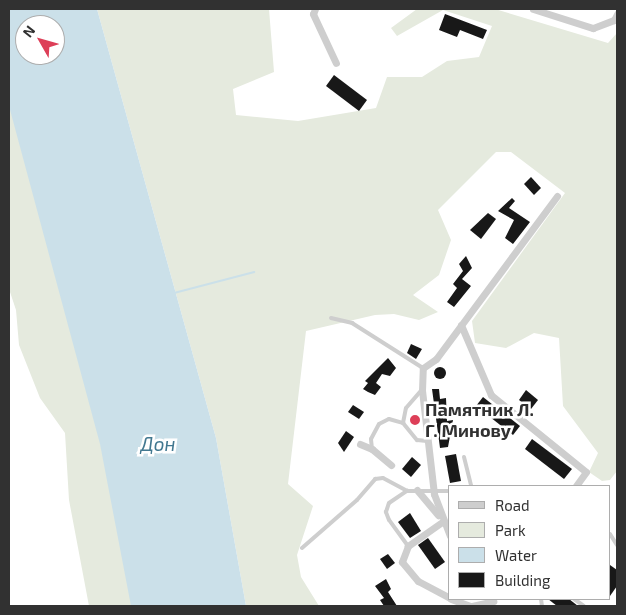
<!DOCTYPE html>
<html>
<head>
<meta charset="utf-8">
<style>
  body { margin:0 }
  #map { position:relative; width:626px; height:615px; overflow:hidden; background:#fff; font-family:"Exo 2",sans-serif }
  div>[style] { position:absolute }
  .green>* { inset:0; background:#e5eade }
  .water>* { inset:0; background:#cbe0e9 }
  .stream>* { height:2px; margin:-1px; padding:0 1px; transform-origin:1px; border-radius:1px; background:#cbe0e9 }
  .building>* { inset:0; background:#181818 }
  .round { border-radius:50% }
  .lane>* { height:4px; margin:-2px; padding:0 2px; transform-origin:2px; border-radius:2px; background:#cecece }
  .street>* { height:7px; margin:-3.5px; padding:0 3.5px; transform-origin:3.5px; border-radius:3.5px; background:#cecece }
  .dots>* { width:14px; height:14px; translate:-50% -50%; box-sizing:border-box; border:2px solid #fff; border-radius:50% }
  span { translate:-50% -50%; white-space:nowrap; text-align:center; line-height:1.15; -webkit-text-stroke:5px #fff; paint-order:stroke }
  .poi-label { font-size:18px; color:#313131; font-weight:700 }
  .left { translate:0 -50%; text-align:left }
  .water-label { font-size:19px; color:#427890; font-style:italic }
  .frame { position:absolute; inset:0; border:10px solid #313131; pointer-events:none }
  .legend { position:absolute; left:448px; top:485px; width:162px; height:115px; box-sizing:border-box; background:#fff; border:1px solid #adadad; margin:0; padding:6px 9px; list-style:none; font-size:15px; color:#313131 }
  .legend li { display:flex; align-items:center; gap:10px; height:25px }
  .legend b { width:25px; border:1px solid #adadad }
  .north { position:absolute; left:15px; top:15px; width:50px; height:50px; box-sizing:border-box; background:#fff; border:1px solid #adadad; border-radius:50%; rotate:308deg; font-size:14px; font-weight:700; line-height:20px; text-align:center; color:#313131 }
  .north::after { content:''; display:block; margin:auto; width:18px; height:22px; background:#dd3f58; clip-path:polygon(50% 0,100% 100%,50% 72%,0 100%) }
</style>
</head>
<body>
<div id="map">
  <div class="green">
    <div style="clip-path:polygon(97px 9px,269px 9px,274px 72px,233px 89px,236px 115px,298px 121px,376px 108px,387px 77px,422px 77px,447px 61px,479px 57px,492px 26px,443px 10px,397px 36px,391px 28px,417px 9px,495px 9px,608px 43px,617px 33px,617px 471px,610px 480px,602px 481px,589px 472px,598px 453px,563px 406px,559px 338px,534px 333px,506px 348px,475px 343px,472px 321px,565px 193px,511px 152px,496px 152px,438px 210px,451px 240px,439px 275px,413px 295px,438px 312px,419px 320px,394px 314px,375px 315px,306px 331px,288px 484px,313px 506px,297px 555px,301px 577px,319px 606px,246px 606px,216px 438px)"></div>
    <div style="clip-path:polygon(9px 98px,92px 403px,135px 606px,89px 606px,69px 500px,65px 433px,40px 398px,19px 345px,16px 310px,9px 289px)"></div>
  </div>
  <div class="water">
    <div style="clip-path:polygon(evenodd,9px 9px,97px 9px,216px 438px,246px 606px,131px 606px,100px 444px,9px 106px,9px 9px,25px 25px,55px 25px,55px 55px,25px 55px,25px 25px)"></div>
  </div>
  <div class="stream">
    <div style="left:174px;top:293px;width:83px;rotate:-14.7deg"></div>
  </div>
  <div class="building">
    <div style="clip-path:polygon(445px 14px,487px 30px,483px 39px,460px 30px,457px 37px,439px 30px)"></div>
    <div style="clip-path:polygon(334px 75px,367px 100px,359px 111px,326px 86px)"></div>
    <div style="clip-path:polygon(531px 177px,541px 188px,534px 195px,524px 184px)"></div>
    <div style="clip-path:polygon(512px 198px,515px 201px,509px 208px,530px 222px,513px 244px,505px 238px,514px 220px,498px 211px)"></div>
    <div style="clip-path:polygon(488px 213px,496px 219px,481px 239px,470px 230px)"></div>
    <div style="clip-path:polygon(466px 256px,472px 268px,462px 279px,471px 286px,454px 307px,447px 302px,457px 288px,453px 284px,463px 271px,459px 264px)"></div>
    <div style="clip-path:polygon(411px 344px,422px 349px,416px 359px,407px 353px)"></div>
    <div style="clip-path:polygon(388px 358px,396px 368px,390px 376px,382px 374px,376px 383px,381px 387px,375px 395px,368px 392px,363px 389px,368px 383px,365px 381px)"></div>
    <div class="round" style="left:434px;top:367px;width:12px;height:12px"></div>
    <div style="clip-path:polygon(432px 389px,439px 389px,440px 399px,446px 398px,447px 421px,453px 420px,448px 447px,440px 448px)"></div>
    <div style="clip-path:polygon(526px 390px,538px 400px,531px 409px,519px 400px)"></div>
    <div style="clip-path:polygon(483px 397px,520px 426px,513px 435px,476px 406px)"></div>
    <div style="clip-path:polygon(353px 405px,364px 412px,359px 419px,348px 412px)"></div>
    <div style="clip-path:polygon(346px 431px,354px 437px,344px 452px,338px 443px)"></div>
    <div style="clip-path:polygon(532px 439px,572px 469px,564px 479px,525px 449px)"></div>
    <div style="clip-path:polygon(456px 454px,461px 481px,450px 483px,445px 456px)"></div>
    <div style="clip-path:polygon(412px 457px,421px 465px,411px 477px,402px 469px)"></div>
    <div style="clip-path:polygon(410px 513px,421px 531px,410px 538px,398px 522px)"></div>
    <div style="clip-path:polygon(428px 538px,445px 562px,435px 569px,418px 545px)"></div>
    <div style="clip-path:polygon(388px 554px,395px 563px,387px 569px,380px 559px)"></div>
    <div style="clip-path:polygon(610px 565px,617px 570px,617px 586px,610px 596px)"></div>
    <div style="clip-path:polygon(386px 579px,391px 589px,388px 592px,397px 606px,384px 606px,380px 600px,384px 598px,375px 586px)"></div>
    <div style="clip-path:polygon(548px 599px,569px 599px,578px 606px,557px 606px)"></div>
  </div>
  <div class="lane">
    <div style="left:331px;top:318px;width:22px;rotate:13deg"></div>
    <div style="left:352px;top:323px;width:84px;rotate:32.4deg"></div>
    <div style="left:403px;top:423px;width:22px;rotate:51deg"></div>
    <div style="left:417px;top:440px;width:10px;rotate:6deg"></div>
    <div style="left:372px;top:449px;width:10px;rotate:-96deg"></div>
    <div style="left:371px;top:439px;width:17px;rotate:-62deg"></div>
    <div style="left:379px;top:424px;width:11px;rotate:-27deg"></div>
    <div style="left:389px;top:419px;width:15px;rotate:16deg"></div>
    <div style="left:403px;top:423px;width:15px;rotate:-79deg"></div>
    <div style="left:406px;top:408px;width:23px;rotate:-49deg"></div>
    <div style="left:464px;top:457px;width:30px;rotate:76deg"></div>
    <div style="left:610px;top:534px;width:13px;rotate:58deg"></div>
    <div style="left:408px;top:546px;width:32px;rotate:-126deg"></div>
    <div style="left:389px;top:520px;width:9px;rotate:-111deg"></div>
    <div style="left:386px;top:512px;width:9px;rotate:-72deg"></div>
    <div style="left:389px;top:503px;width:22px;rotate:-34deg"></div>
    <div style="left:407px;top:491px;width:43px"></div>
    <div style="left:302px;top:548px;width:73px;rotate:-41.1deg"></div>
    <div style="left:357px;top:500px;width:28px;rotate:-49deg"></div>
    <div style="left:375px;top:479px;width:8px;rotate:-7deg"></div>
    <div style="left:383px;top:478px;width:27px;rotate:28deg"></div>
    <div style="left:541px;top:599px;width:7px;rotate:82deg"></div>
    <div style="left:574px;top:599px;width:12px;rotate:35deg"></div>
  </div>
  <div class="street">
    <div style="left:315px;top:9px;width:5px;rotate:112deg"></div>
    <div style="left:313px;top:14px;width:54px;rotate:64.9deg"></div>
    <div style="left:533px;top:9px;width:63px;rotate:17.6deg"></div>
    <div style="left:593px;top:28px;width:22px;rotate:-21deg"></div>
    <div style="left:614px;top:20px;width:7px;rotate:-63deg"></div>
    <div style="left:461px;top:325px;width:76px;rotate:66.8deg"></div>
    <div style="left:491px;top:395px;width:122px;rotate:39deg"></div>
    <div style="left:586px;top:472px;width:17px;rotate:126deg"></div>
    <div style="left:360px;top:444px;width:13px;rotate:23deg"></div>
    <div style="left:372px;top:449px;width:25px;rotate:40deg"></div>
    <div style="left:417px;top:490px;width:33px;rotate:50deg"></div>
    <div style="left:442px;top:522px;width:42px;rotate:144.8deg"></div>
    <div style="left:408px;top:546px;width:17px;rotate:111deg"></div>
    <div style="left:402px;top:562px;width:25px;rotate:50deg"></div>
    <div style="left:418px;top:581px;width:36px;rotate:28deg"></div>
    <div style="left:450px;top:536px;width:45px;rotate:-110.9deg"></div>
    <div style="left:434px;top:494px;width:104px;rotate:-96.6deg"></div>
    <div style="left:422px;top:391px;width:23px;rotate:-88deg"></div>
    <div style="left:423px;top:368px;width:16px;rotate:-35deg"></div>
    <div style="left:436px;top:359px;width:203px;rotate:-53.4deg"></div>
    <div style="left:451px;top:599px;width:20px;rotate:20deg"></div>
    <div style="left:472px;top:606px;width:22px;rotate:-13deg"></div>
  </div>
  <div class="dots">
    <div style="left:415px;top:420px;background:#dd3f58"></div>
  </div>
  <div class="poi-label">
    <span class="left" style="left:425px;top:420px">Памятник Л.<br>Г. Минову</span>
  </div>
  <div class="water-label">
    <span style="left:158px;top:444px">Дон</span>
  </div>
  <div class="frame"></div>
  <ul class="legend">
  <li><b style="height:6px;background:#cecece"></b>Road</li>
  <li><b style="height:14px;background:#e5eade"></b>Park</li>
  <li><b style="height:14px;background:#cbe0e9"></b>Water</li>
  <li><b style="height:14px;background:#181818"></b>Building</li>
  </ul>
  <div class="north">N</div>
</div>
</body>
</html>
